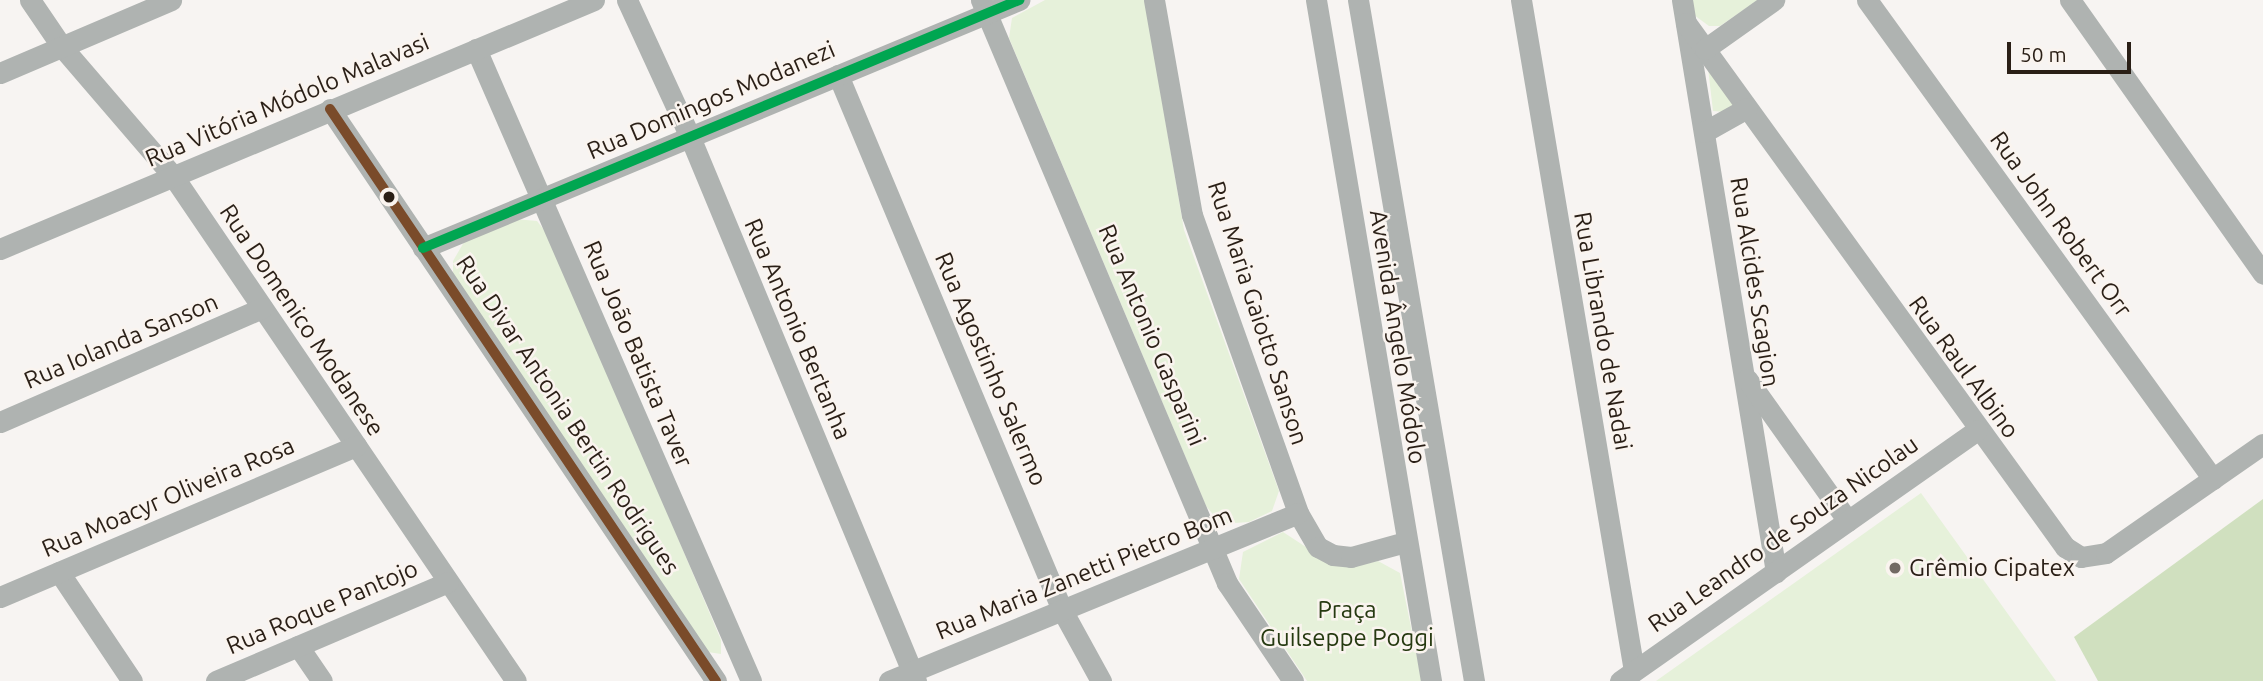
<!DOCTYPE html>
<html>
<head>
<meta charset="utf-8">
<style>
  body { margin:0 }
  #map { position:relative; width:2263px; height:681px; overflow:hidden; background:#f7f4f2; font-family:Ubuntu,sans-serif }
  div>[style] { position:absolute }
  .green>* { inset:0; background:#e6f1da }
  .forest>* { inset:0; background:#d0e0bf }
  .minor>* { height:21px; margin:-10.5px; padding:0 10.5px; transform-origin:10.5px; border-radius:10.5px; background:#afb3b1 }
  .bus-1>* { height:10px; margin:-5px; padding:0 5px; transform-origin:5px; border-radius:5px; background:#7a4b2a }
  .bus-2>* { height:10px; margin:-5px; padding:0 5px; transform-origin:5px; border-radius:5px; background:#00a651 }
  .dots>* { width:19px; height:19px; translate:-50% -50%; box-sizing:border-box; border:4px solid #faf4ef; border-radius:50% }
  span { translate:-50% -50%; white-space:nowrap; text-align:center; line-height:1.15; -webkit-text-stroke:5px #faf4ef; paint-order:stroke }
  .street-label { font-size:24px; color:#2a1f16 }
  .poi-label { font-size:24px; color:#2a1f16 }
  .left { translate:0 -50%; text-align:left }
  .park-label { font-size:24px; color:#263a11 }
  .scale { position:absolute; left:2007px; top:42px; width:124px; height:32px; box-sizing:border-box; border:4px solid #2a1f16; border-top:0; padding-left:9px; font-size:21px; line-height:24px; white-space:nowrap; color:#2a1f16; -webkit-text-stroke:5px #faf4ef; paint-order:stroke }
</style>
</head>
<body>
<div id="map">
  <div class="green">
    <div style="clip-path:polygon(1045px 0,1145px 0,1184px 230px,1279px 491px,1272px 511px,1249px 522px,1221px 524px,1206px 506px,1009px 38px,1012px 18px)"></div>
    <div style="clip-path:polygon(1692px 0,1758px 0,1720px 26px,1709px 26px,1694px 15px)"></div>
    <div style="clip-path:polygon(1708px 68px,1736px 101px,1726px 112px,1713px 111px)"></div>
    <div style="clip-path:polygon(515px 219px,537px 221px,552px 240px,721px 640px,721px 654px,708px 652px,453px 274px,453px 261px,464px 242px)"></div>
    <div style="clip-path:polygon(1921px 493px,2056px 681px,1656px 681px)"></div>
    <div style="clip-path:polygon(1283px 532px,1332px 564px,1356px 566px,1378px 561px,1400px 573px,1422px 681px,1307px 681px,1239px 579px,1243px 552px)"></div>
  </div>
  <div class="forest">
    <div style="clip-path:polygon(2263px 499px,2263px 681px,2098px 681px,2074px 637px)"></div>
  </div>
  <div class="minor">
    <div style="left:30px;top:0;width:57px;rotate:55.8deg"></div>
    <div style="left:62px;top:47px;width:170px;rotate:49.3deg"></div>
    <div style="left:173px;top:176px;width:610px;rotate:55.82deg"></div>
    <div style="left:627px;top:0;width:151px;rotate:65.3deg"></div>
    <div style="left:690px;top:137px;width:589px;rotate:67.44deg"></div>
    <div style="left:981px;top:0;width:633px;rotate:67.12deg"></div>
    <div style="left:1227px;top:583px;width:118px;rotate:56deg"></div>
    <div style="left:1154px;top:0;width:218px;rotate:80deg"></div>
    <div style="left:1192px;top:215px;width:316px;rotate:70.4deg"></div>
    <div style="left:1298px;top:513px;width:39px;rotate:60deg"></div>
    <div style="left:1318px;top:547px;width:17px;rotate:28deg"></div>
    <div style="left:1333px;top:555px;width:18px;rotate:6deg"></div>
    <div style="left:1351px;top:557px;width:56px;rotate:-15.5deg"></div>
    <div style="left:1316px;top:0;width:691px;rotate:80.41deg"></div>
    <div style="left:1358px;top:0;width:691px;rotate:80.33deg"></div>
    <div style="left:1521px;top:0;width:680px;rotate:80.44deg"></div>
    <div style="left:1682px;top:0;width:580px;rotate:80.67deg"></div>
    <div style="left:1867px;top:0;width:591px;rotate:54.16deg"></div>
    <div style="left:2070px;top:0;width:335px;rotate:54.8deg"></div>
    <div style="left:1686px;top:23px;width:647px;rotate:54.12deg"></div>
    <div style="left:2065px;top:547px;width:19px;rotate:32deg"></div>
    <div style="left:2081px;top:557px;width:25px;rotate:-9deg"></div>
    <div style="left:2106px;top:553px;width:191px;rotate:-34.8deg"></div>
    <div style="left:476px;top:49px;width:689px;rotate:66.48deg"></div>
    <div style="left:1705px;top:49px;width:85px;rotate:-35.4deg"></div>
    <div style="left:0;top:73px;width:186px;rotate:-23.1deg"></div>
    <div style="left:838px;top:75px;width:580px;rotate:67.28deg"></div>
    <div style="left:1062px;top:610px;width:81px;rotate:61.2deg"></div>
    <div style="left:330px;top:109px;width:690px;rotate:55.99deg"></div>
    <div style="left:1704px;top:132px;width:49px;rotate:-29.2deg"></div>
    <div style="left:423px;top:248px;width:646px;rotate:-22.59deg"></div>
    <div style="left:0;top:249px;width:644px;rotate:-22.74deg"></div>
    <div style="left:1747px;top:379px;width:174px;rotate:54.6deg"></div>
    <div style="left:0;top:422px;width:286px;rotate:-23.5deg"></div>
    <div style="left:59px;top:572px;width:131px;rotate:56.2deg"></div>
    <div style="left:0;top:597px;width:387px;rotate:-23deg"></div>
    <div style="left:298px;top:646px;width:42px;rotate:55.6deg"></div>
    <div style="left:216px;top:681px;width:252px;rotate:-23.1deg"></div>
    <div style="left:889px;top:681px;width:442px;rotate:-22.3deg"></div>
    <div style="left:1620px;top:681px;width:436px;rotate:-35.1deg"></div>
  </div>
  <div class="bus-1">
    <div style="left:330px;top:109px;width:690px;rotate:55.99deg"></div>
  </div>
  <div class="bus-2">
    <div style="left:423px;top:248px;width:646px;rotate:-22.59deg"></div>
  </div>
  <div class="dots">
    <div style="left:389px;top:197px;background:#2a1f16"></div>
    <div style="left:1895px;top:568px;background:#726a63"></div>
  </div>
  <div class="street-label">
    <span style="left:287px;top:100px;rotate:-23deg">Rua Vitória Módolo Malavasi</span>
    <span style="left:711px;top:100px;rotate:-23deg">Rua Domingos Modanezi</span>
    <span style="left:2061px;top:224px;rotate:54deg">Rua John Robert Orr</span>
    <span style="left:1755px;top:282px;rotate:81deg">Rua Alcides Scagion</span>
    <span style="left:1258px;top:313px;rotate:72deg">Rua Maria Gaiotto Sanson</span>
    <span style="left:302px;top:320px;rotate:56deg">Rua Domenico Modanese</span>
    <span style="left:798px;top:329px;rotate:67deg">Rua Antonio Bertanha</span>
    <span style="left:1603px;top:331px;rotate:80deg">Rua Librando de Nadai</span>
    <span style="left:1152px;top:335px;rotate:67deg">Rua Antonio Gasparini</span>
    <span style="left:1398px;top:337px;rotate:81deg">Avenida Ângelo Módolo</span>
    <span style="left:121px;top:341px;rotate:-23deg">Rua Iolanda Sanson</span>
    <span style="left:638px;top:354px;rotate:67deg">Rua João Batista Taver</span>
    <span style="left:1964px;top:367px;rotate:54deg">Rua Raul Albino</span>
    <span style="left:991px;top:369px;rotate:67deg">Rua Agostinho Salermo</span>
    <span style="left:568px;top:415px;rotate:56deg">Rua Divar Antonia Bertin Rodrigues</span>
    <span style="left:168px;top:497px;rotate:-23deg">Rua Moacyr Oliveira Rosa</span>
    <span style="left:1783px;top:534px;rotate:-35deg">Rua Leandro de Souza Nicolau</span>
    <span style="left:1084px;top:573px;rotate:-22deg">Rua Maria Zanetti Pietro Bom</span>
    <span style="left:322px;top:607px;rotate:-23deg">Rua Roque Pantojo</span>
  </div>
  <div class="poi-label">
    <span class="left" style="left:1909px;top:568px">Grêmio Cipatex</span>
  </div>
  <div class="park-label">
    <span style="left:1347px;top:624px">Praça<br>Guilseppe Poggi</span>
  </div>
  <div class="scale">50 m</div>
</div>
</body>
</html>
